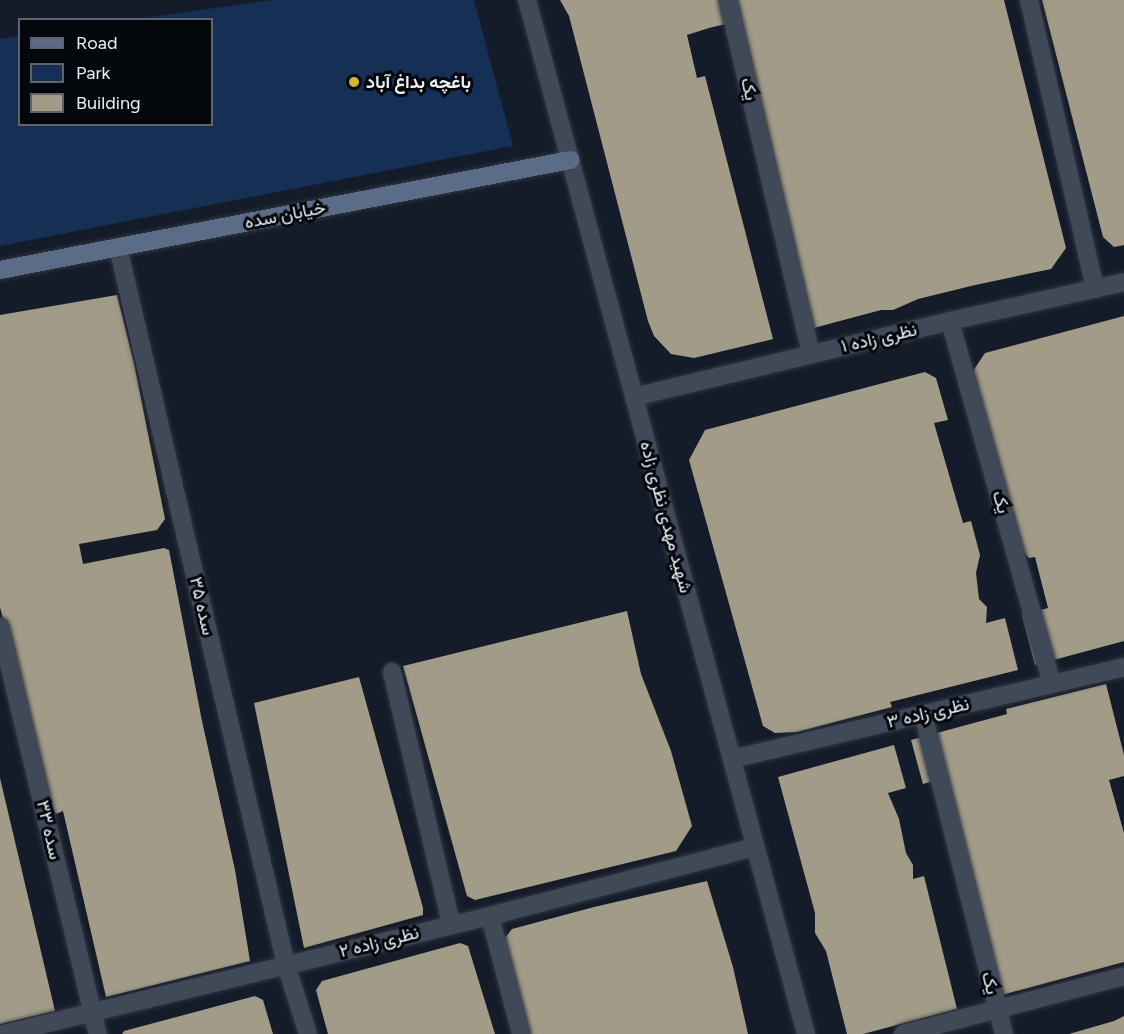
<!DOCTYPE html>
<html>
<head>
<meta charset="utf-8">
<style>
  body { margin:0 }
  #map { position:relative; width:1124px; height:1034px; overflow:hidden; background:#141c29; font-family:Figtree,Vazirmatn,sans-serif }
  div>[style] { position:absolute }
  .green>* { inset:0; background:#152f55 }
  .building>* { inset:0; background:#a29b88 }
  .roads { filter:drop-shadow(0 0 2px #30353f) drop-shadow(0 0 2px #30353f) }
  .street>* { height:18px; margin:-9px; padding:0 9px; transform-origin:9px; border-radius:9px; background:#404958 }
  .secondary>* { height:18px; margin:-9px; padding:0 9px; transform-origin:9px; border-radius:9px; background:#5a6c87 }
  .dots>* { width:16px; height:16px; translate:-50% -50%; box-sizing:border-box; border:3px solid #04070c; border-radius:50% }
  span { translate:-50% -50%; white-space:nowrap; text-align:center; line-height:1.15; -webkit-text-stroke:6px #04070c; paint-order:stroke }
  .poi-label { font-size:18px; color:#e9f0f8; font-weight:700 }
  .left { translate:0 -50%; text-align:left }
  .street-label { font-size:18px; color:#e9f0f8 }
  .legend { position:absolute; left:18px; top:18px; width:195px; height:108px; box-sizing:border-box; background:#04070c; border:2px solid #60646a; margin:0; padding:8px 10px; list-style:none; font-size:18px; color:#e9f0f8 }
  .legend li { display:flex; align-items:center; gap:12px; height:30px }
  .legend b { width:30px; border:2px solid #60646a }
</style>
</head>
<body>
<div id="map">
  <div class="green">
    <div style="clip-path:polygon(272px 0,474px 0,513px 146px,0 246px,0 39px,19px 36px,20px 124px,212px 124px,212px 20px,136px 19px)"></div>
  </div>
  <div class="building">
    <div style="clip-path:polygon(560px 0,1004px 0,1066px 248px,1051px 269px,975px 285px,918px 299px,893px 310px,881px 310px,810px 329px,738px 21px,709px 28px,687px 35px,697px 78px,705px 76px,773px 339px,694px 358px,671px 354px,654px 336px,648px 321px,569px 16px)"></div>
    <div style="clip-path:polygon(1042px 0,1124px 0,1124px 245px,1114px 247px,1103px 237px)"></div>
    <div style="clip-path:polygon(117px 295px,134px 363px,165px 519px,157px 530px,79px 544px,83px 564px,164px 548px,169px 550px,202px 721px,235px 870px,250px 961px,106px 997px,63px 811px,51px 816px,0 607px,0 315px)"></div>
    <div style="clip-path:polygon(1124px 316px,1124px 641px,1035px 665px,1022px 615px,1048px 608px,1035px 557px,1029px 558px,1016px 545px,973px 371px,985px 353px)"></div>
    <div style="clip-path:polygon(925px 372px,936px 378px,948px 420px,934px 423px,963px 523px,971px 521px,980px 555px,976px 573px,979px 599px,987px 607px,986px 623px,1005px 618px,1018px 670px,890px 702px,892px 707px,797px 732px,775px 733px,763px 726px,689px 460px,705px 430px)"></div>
    <div style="clip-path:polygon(627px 611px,641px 674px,671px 751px,692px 826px,676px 851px,475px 900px,467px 896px,403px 666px)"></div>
    <div style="clip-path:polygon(359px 677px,423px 908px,423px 915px,304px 948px,254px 703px)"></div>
    <div style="clip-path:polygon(1106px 684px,1124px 755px,1124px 776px,1109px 780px,1124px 833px,1124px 962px,998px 996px,941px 779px,923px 784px,911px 740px,1007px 714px,1006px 709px)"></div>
    <div style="clip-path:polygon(894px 745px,906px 788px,888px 793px,899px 819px,906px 853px,913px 865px,913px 879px,924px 876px,957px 1009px,863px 1034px,847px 1034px,826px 951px,815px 933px,815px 913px,778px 777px)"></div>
    <div style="clip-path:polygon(0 778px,55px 1011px,0 1024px)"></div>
    <div style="clip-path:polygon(707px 881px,733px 967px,748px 1034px,530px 1034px,504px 939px,512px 929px,594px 907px)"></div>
    <div style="clip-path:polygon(460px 943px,468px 946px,495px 1034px,328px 1034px,316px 990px,322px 981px)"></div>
    <div style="clip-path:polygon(255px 996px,263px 1000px,273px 1034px,122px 1034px,124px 1031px)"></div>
    <div style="clip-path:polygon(1124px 1016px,1124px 1034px,1069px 1034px,1114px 1021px)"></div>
  </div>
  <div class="roads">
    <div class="street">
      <div style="left:527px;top:0;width:1071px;rotate:74.9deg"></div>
      <div style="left:728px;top:0;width:364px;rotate:76.8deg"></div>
      <div style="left:1029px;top:0;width:296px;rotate:77.1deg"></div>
      <div style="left:118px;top:247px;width:737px;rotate:76.83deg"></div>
      <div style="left:286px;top:965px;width:72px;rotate:72.3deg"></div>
      <div style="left:950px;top:321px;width:377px;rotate:74.3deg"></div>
      <div style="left:634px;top:397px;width:325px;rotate:-13.5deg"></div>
      <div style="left:950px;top:321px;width:178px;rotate:-12.6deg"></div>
      <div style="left:0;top:627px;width:419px;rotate:76.5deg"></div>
      <div style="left:392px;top:672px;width:259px;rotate:76.8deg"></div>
      <div style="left:923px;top:714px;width:330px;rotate:75.8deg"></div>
      <div style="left:732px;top:759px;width:403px;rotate:-13.2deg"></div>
      <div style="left:490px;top:916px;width:122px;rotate:75.3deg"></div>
      <div style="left:3px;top:1034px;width:501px;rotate:-13.62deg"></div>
      <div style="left:490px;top:916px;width:274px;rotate:-14.6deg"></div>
      <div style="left:903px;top:1034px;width:228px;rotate:-14.7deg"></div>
    </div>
    <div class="secondary">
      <div style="left:0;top:270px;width:581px;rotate:-10.92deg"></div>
    </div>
  </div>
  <div class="dots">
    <div style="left:354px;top:82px;background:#dbb233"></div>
  </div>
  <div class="poi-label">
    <span class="left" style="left:366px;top:82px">باغچه بداغ آباد</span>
  </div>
  <div class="street-label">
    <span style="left:749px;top:89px;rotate:77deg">یک</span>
    <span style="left:285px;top:215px;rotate:-11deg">خیابان سده</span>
    <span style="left:879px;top:338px;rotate:-13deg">نظری زاده ۱</span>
    <span style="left:1001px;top:502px;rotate:74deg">یک</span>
    <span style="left:666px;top:517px;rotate:75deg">شهید مهدی نظری زاده</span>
    <span style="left:202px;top:606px;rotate:77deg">سده ۳۵</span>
    <span style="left:928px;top:713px;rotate:-13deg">نظری زاده ۳</span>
    <span style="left:49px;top:830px;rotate:77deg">سده ۳۳</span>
    <span style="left:379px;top:942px;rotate:-14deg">نظری زاده ۲</span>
    <span style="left:990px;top:983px;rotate:76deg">یک</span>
  </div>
  <ul class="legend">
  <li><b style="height:8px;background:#5a6c87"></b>Road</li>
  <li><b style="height:16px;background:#152f55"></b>Park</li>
  <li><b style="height:16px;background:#a29b88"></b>Building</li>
  </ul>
</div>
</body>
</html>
